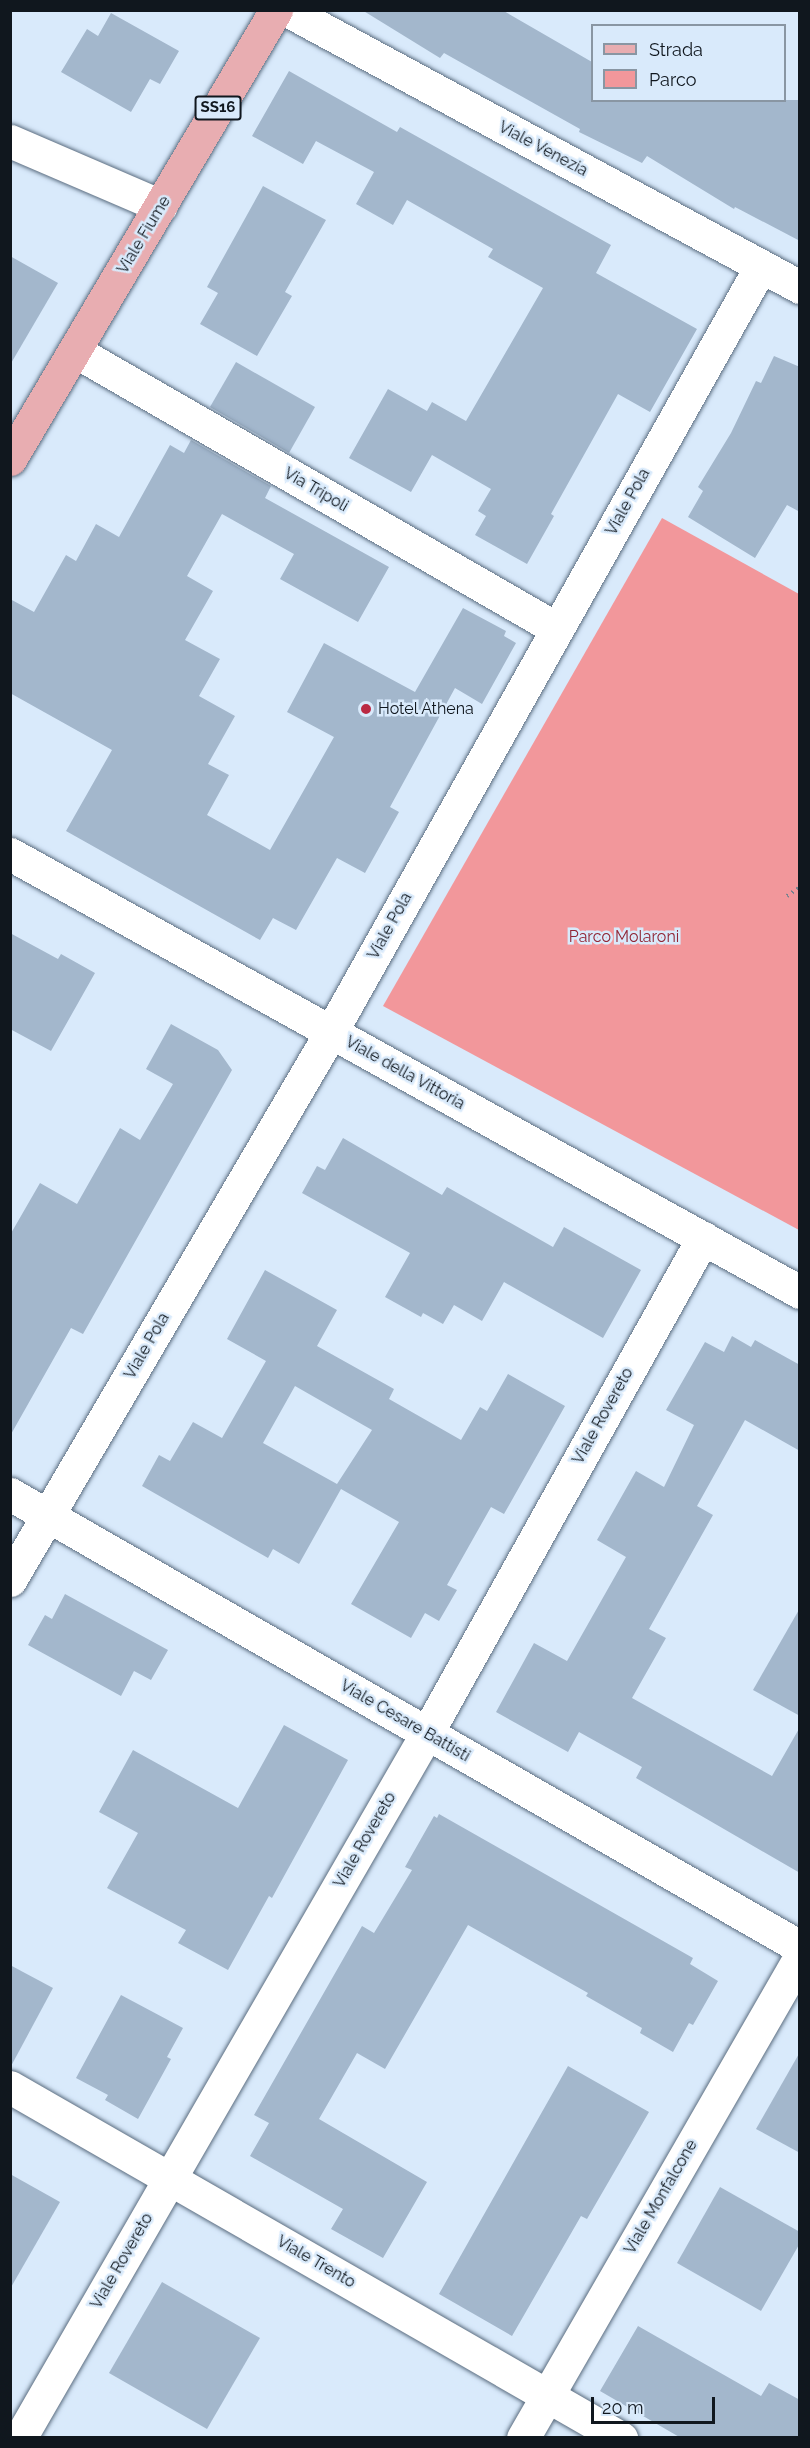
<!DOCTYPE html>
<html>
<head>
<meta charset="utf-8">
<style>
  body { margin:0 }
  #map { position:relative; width:810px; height:2448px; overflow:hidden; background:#d9eafb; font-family:Raleway,sans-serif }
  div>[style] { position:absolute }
  .green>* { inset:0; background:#f2979b }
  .building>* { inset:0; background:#a3b7cc }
  .path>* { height:4px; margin-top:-2px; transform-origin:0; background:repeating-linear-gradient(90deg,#76828e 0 1.5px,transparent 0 6px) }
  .roads { filter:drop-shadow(0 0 2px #5b6d80) drop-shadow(0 0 2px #5b6d80) }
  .street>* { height:33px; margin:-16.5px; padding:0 16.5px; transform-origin:16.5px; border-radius:16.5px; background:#fff }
  .primary>* { height:33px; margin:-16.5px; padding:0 16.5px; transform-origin:16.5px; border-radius:16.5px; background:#e8adb1 }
  .dots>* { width:16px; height:16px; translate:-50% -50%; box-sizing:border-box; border:3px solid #d9eafb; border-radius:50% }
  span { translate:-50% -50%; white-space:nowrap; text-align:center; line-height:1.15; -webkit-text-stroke:5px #d9eafb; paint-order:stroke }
  .shield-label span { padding:2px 4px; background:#d9eafb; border:2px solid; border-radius:4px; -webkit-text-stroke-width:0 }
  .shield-label { font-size:15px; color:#10171e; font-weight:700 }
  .street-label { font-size:16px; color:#10171e }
  .poi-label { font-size:16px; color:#10171e }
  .left { translate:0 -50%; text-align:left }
  .park-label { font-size:16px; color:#902535 }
  .frame { position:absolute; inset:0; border:12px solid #10171e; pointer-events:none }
  .legend { position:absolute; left:591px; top:24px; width:195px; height:78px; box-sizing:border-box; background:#d9eafb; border:2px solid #8996a3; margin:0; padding:8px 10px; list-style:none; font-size:18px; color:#10171e }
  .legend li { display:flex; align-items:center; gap:12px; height:30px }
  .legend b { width:30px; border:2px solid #8996a3 }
  .scale { position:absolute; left:591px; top:2397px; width:124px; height:27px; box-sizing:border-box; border:3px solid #10171e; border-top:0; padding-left:8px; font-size:18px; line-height:21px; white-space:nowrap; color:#10171e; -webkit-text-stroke:4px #d9eafb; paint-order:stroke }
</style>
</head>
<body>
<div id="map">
  <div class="green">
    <div style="clip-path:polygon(662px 518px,799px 594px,799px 1230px,383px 1006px)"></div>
  </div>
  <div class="building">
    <div style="clip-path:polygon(362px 10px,502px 10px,592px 62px,592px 100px,800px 100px,800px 241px,735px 207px,734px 209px,647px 156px,642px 163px,579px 132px,580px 129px,444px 53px,440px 58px)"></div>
    <div style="clip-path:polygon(111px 13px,179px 51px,160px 84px,150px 79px,131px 112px,61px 72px,87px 29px,98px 36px)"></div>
    <div style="clip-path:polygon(289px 71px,397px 132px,400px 127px,611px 245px,596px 273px,697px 329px,650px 412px,618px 394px,551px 514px,554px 516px,527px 564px,475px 535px,486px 516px,478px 511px,491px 489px,432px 455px,411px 492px,349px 458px,388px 389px,427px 411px,432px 402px,466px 421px,543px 288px,488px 257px,493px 249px,407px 200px,393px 225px,356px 204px,374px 172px,316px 141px,303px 164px,252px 136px)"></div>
    <div style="clip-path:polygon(263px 186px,326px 220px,285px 292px,292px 296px,257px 356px,200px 324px,218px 293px,207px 287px)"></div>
    <div style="clip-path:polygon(10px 256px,58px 283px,10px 365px)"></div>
    <div style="clip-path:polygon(774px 356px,800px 367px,800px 512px,787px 505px,755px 558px,688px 517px,703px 491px,698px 487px,731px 433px,756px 381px,761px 383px)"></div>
    <div style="clip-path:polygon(236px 362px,315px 407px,289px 453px,210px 407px)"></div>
    <div style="clip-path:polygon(191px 440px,271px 486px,265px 498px,389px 567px,358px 622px,280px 579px,294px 554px,222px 514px,187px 576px,213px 591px,185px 640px,220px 659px,199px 696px,235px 716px,208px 764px,229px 775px,207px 815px,270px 850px,334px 737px,287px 712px,324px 643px,415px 692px,463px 608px,506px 631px,504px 636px,516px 643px,482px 704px,455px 688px,390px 807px,399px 812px,365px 873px,337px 858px,296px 930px,273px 918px,260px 940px,66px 831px,112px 750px,10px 693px,10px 599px,34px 612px,66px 555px,76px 561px,96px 524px,119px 537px,170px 445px,184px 453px)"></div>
    <div style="clip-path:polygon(10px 933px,58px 959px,61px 954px,95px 973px,51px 1051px,10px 1029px)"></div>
    <div style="clip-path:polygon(171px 1024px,218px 1050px,232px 1070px,83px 1334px,71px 1328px,10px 1436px,10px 1235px,40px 1183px,77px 1204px,120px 1128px,140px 1140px,173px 1084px,146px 1069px)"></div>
    <div style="clip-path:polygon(343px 1138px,442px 1195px,447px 1187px,553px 1247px,564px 1227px,641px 1270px,603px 1338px,504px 1282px,482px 1321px,454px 1305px,443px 1324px,423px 1313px,421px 1317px,385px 1297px,410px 1253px,302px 1193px,317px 1166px,325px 1170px)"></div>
    <div style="clip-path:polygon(evenodd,265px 1270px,337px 1310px,317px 1346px,394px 1389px,389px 1399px,461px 1440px,480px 1407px,487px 1411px,508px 1374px,565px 1406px,504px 1514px,491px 1507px,447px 1585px,457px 1590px,439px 1621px,425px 1613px,411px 1638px,351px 1604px,399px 1522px,341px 1489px,299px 1564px,273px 1549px,268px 1558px,142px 1486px,159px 1455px,170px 1461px,193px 1422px,222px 1438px,266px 1361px,227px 1339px,265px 1270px,295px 1386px,372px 1430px,337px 1484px,263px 1443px,295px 1386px)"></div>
    <div style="clip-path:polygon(732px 1336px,751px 1347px,755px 1340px,800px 1365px,800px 1451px,745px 1420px,697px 1506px,713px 1515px,649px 1629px,666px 1638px,632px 1698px,772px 1776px,800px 1727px,800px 1873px,636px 1778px,642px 1767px,579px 1732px,568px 1752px,496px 1712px,534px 1643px,567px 1661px,626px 1557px,597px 1540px,636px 1471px,664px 1487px,694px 1425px,666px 1410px,705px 1342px,724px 1352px)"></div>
    <div style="clip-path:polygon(65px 1594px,168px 1650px,151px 1680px,134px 1671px,121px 1696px,28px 1645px,45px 1615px,52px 1619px)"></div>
    <div style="clip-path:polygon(800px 1608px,800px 1716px,753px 1690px)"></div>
    <div style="clip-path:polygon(284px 1725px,348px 1760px,272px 1898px,269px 1896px,228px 1970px,178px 1943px,186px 1930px,107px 1888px,138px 1833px,99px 1812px,133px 1750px,238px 1808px)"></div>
    <div style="clip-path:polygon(439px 1814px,693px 1958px,690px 1964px,718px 1981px,693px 2025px,689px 2023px,673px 2052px,640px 2033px,642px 2028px,586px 1996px,588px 1993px,468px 1925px,385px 2069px,357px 2053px,319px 2119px,427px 2182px,383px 2258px,331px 2229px,343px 2209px,250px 2156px,269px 2123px,254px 2115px,362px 1926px,374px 1933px,412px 1870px,405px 1867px,434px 1816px,437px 1818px)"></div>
    <div style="clip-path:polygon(10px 1965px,53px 1988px,10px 2068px)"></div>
    <div style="clip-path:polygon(121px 1995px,183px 2028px,167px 2057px,171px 2059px,138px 2119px,105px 2100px,108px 2095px,76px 2078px)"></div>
    <div style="clip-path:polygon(800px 2052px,800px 2153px,756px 2129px)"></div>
    <div style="clip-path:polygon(568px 2066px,649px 2112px,587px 2219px,581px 2216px,512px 2336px,439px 2294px)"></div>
    <div style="clip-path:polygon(10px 2174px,60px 2202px,10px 2289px)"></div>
    <div style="clip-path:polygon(720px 2187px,800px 2232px,800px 2243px,761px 2311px,677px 2263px)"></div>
    <div style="clip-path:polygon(162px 2282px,260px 2338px,207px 2429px,109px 2373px)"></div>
    <div style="clip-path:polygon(638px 2326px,761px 2396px,769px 2383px,800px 2400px,800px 2438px,681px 2438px,600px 2391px)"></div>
  </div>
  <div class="path">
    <div style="left:787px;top:896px;width:16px;rotate:-35deg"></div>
  </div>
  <div class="roads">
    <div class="street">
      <div style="left:287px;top:10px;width:583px;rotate:28.37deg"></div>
      <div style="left:10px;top:141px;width:164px;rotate:23.3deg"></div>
      <div style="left:75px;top:351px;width:556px;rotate:29.97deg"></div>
      <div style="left:10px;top:854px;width:903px;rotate:29.01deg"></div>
      <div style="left:10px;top:1494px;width:911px;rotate:29.83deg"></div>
      <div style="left:10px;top:1580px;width:635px;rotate:-59.64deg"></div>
      <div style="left:331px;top:1032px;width:878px;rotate:-60.69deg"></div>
      <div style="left:10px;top:2087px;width:705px;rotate:29.88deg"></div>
      <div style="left:20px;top:2438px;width:814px;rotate:-60deg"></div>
      <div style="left:427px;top:1733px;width:567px;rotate:-60.86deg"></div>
      <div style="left:523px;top:2438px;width:555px;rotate:-60.06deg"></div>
    </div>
    <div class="primary">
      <div style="left:10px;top:459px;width:522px;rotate:-59.36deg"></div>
    </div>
  </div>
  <div class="dots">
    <div style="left:366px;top:709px;background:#ba2943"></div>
  </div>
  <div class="shield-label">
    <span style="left:218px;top:108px">SS16</span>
  </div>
  <div class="street-label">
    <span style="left:543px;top:149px;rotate:28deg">Viale Venezia</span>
    <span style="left:144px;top:235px;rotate:-59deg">Viale Fiume</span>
    <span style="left:316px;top:490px;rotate:30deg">Via Tripoli</span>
    <span style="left:628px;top:502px;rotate:-61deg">Viale Pola</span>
    <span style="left:390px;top:926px;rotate:-61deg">Viale Pola</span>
    <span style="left:405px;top:1073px;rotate:29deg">Viale della Vittoria</span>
    <span style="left:147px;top:1346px;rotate:-60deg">Viale Pola</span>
    <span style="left:603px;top:1416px;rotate:-61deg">Viale Rovereto</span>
    <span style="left:405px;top:1721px;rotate:30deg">Viale Cesare Battisti</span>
    <span style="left:365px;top:1840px;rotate:-60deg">Viale Rovereto</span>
    <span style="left:661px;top:2197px;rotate:-60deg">Viale Monfalcone</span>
    <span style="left:122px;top:2261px;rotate:-60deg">Viale Rovereto</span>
    <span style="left:316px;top:2262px;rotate:30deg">Viale Trento</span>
  </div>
  <div class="poi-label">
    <span class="left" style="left:378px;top:709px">Hotel Athena</span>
  </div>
  <div class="park-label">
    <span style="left:624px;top:937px">Parco Molaroni</span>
  </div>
  <div class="frame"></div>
  <ul class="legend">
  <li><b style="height:8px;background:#e8adb1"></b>Strada</li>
  <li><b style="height:16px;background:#f2979b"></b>Parco</li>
  </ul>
  <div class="scale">20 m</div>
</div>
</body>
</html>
